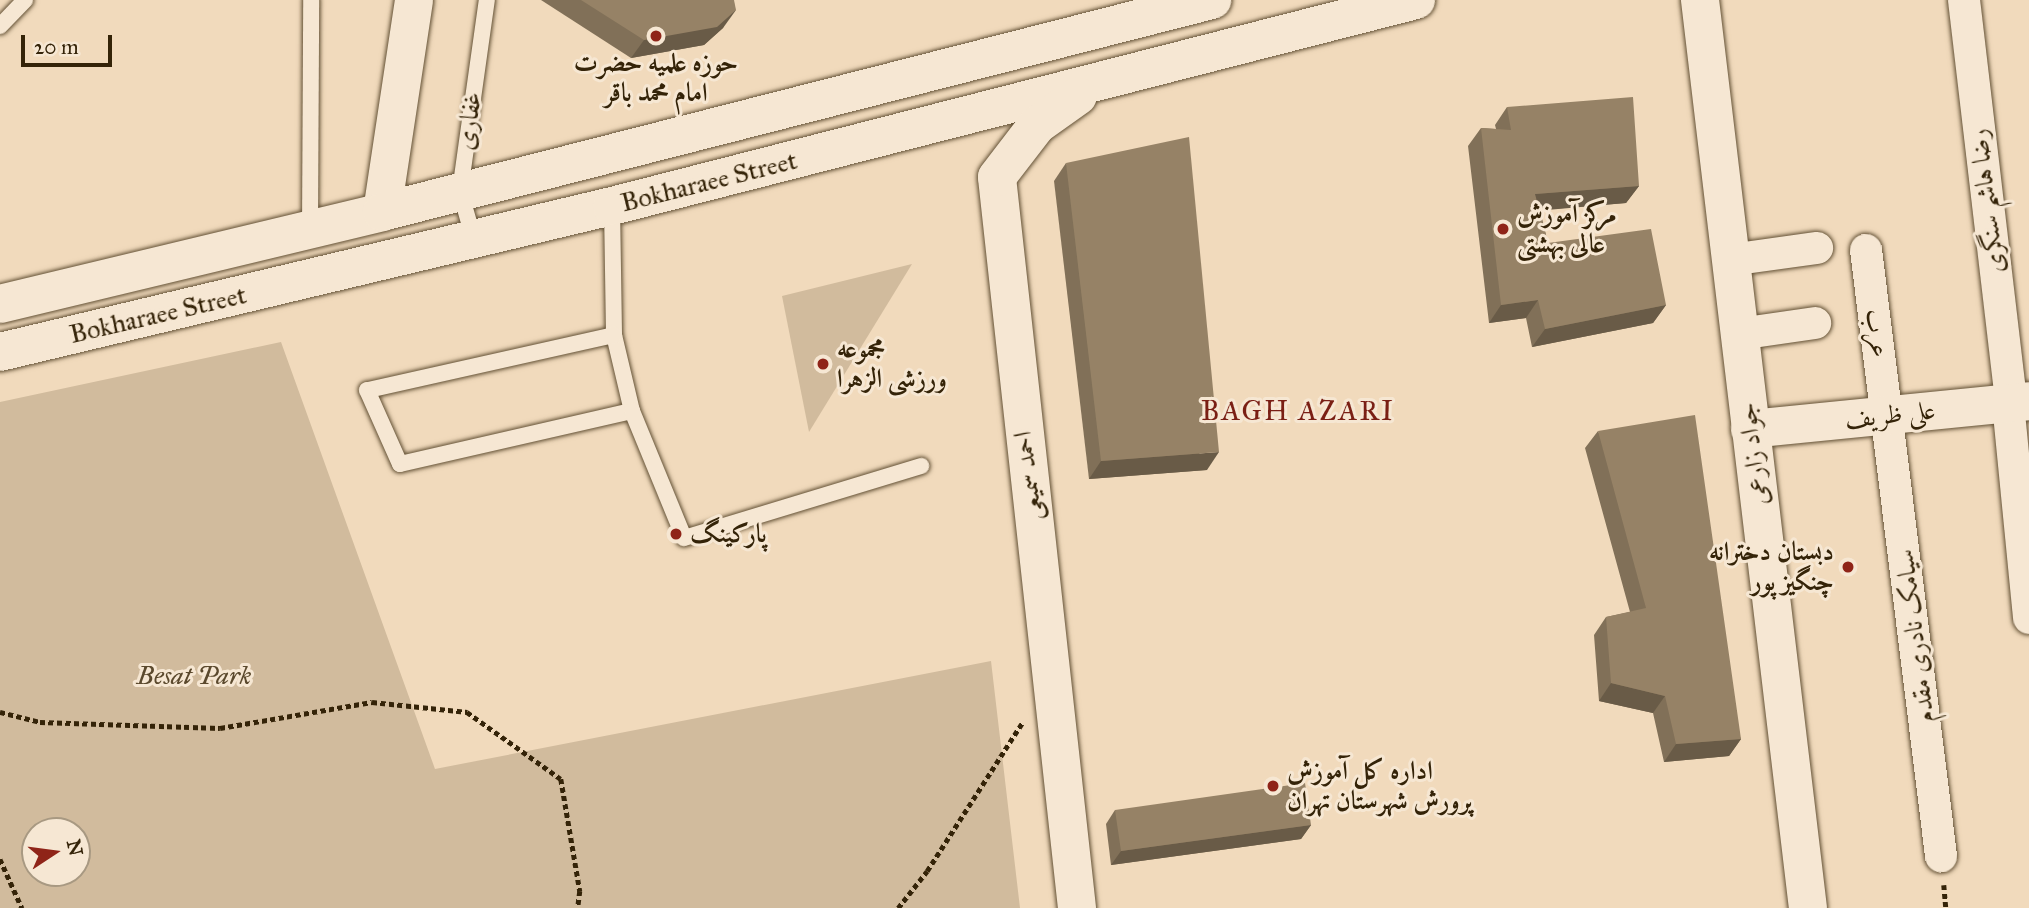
<!DOCTYPE html>
<html>
<head>
<meta charset="utf-8">
<style>
  body { margin:0 }
  #map { position:relative; width:2029px; height:908px; overflow:hidden; background:#f1dabc; font-family:"IM FELL Great Primer",Amiri,serif }
  div>[style] { position:absolute }
  .green>* { inset:0; background:#d1bb9d }
  .path>* { height:4.5px; margin-top:-2.25px; transform-origin:0; background:repeating-linear-gradient(90deg,#342308 0 5px,transparent 0 8.5px) }
  .roads { filter:drop-shadow(0 0 2px #635135) drop-shadow(0 0 2px #635135) }
  .lane>* { height:16px; margin:-8px; padding:0 8px; transform-origin:8px; border-radius:8px; background:#f6e7d3 }
  .street>* { height:32px; margin:-16px; padding:0 16px; transform-origin:16px; border-radius:16px; background:#f6e7d3 }
  .secondary>* { height:38px; margin:-19px; padding:0 19px; transform-origin:19px; border-radius:19px; background:#f6e7d3 }
  .wall>* { inset:0; background:#817058 }
  .shaded-wall>* { inset:0; background:#695b47 }
  .building>* { inset:0; background:#968266 }
  .dots>* { width:19px; height:19px; translate:-50% -50%; box-sizing:border-box; border:4px solid #f6e7d3; border-radius:50% }
  span { translate:-50% -50%; white-space:nowrap; text-align:center; line-height:1.15; -webkit-text-stroke:6px #f6e7d3; paint-order:stroke }
  .poi-label { font-size:26px; color:#342308; font-weight:700 }
  .left { translate:0 -50%; text-align:left }
  .right { translate:-100% -50%; text-align:right }
  .street-label { font-size:26px; color:#342308 }
  .park-label { font-size:26px; color:#5b492d; font-style:italic }
  .neighbourhood-label { font-size:28px; color:#7a1f14; letter-spacing:2px }
  .north { position:absolute; left:21px; top:817px; width:70px; height:70px; box-sizing:border-box; background:#f6e7d3; border:2px solid #a89982; border-radius:50%; rotate:77deg; font-size:19px; font-weight:700; line-height:28px; text-align:center; color:#342308 }
  .north::after { content:''; display:block; margin:auto; width:24px; height:32px; background:#8f2418; clip-path:polygon(50% 0,100% 100%,50% 72%,0 100%) }
  .scale { position:absolute; left:21px; top:35px; width:91px; height:32px; box-sizing:border-box; border:4px solid #342308; border-top:0; padding-left:9px; font-size:21px; line-height:24px; white-space:nowrap; color:#342308; -webkit-text-stroke:5px #f6e7d3; paint-order:stroke }
</style>
</head>
<body>
<div id="map">
  <div class="green">
    <div style="clip-path:polygon(912px 264px,809px 432px,782px 296px)"></div>
    <div style="clip-path:polygon(evenodd,281px 342px,435px 769px,991px 661px,1020px 908px,0 908px,0 402px,281px 342px,77px 831px,77px 873px,35px 873px,35px 831px,77px 831px)"></div>
  </div>
  <div class="path">
    <div style="left:0;top:712px;width:41px;rotate:14deg"></div>
    <div style="left:40px;top:722px;width:180px;rotate:1.9deg"></div>
    <div style="left:220px;top:728px;width:154px;rotate:-9.7deg"></div>
    <div style="left:372px;top:702px;width:96px;rotate:6deg"></div>
    <div style="left:467px;top:712px;width:115px;rotate:35.5deg"></div>
    <div style="left:561px;top:779px;width:114px;rotate:80.4deg"></div>
    <div style="left:580px;top:891px;width:17px;rotate:97deg"></div>
    <div style="left:0;top:859px;width:54px;rotate:65.8deg"></div>
    <div style="left:1944px;top:885px;width:23px;rotate:85deg"></div>
    <div style="left:898px;top:908px;width:47px;rotate:-51.9deg"></div>
    <div style="left:927px;top:871px;width:176px;rotate:-57.3deg"></div>
  </div>
  <div class="roads">
    <div class="lane">
      <div style="left:0;top:26px;width:36px;rotate:-46deg"></div>
      <div style="left:612px;top:206px;width:129px;rotate:89.1deg"></div>
      <div style="left:614px;top:335px;width:78px;rotate:76.7deg"></div>
      <div style="left:310px;top:229px;width:229px;rotate:-89.7deg"></div>
      <div style="left:474px;top:240px;width:51px;rotate:-105.9deg"></div>
      <div style="left:460px;top:191px;width:193px;rotate:-82deg"></div>
      <div style="left:614px;top:335px;width:253px;rotate:167.4deg"></div>
      <div style="left:367px;top:390px;width:81px;rotate:66deg"></div>
      <div style="left:400px;top:464px;width:238px;rotate:-12.9deg"></div>
      <div style="left:632px;top:411px;width:137px;rotate:67.7deg"></div>
      <div style="left:684px;top:538px;width:248px;rotate:-16.9deg"></div>
    </div>
    <div class="street">
      <div style="left:1964px;top:0;width:406px;rotate:83.3deg"></div>
      <div style="left:1866px;top:250px;width:611px;rotate:82.94deg"></div>
      <div style="left:1730px;top:260px;width:88px;rotate:-7.9deg"></div>
      <div style="left:1739px;top:334px;width:77px;rotate:-8.2deg"></div>
      <div style="left:2008px;top:403px;width:216px;rotate:84.4deg"></div>
    </div>
    <div class="secondary">
      <div style="left:1700px;top:0;width:914px;rotate:83.22deg"></div>
      <div style="left:382px;top:212px;width:214px;rotate:-81.4deg"></div>
      <div style="left:0;top:304px;width:393px;rotate:-13.5deg"></div>
      <div style="left:382px;top:212px;width:857px;rotate:-14.33deg"></div>
      <div style="left:0;top:352px;width:629px;rotate:-13.42deg"></div>
      <div style="left:612px;top:206px;width:830px;rotate:-14.37deg"></div>
      <div style="left:1750px;top:429px;width:280px;rotate:-5.7deg"></div>
      <div style="left:1077px;top:908px;width:735px;rotate:-96.25deg"></div>
      <div style="left:997px;top:177px;width:66px;rotate:-52.4deg"></div>
      <div style="left:1037px;top:125px;width:50px;rotate:-35.3deg"></div>
    </div>
  </div>
  <div class="wall">
    <div style="clip-path:polygon(541px 0,734px 0,723px 28px,704px 45px,631px 58px)"></div>
    <div style="clip-path:polygon(1507px 107px,1639px 186px,1626px 203px,1540px 210px,1548px 243px,1666px 305px,1653px 323px,1532px 347px,1526px 318px,1489px 323px,1468px 146px,1481px 128px,1496px 129px,1495px 125px)"></div>
    <div style="clip-path:polygon(1066px 163px,1207px 470px,1089px 479px,1054px 181px)"></div>
    <div style="clip-path:polygon(1598px 431px,1741px 739px,1729px 756px,1664px 762px,1653px 713px,1599px 701px,1594px 635px,1606px 617px,1630px 612px,1585px 448px)"></div>
    <div style="clip-path:polygon(1115px 810px,1311px 825px,1301px 839px,1111px 865px,1106px 824px)"></div>
  </div>
  <div class="shaded-wall">
    <div style="clip-path:polygon(736px 10px,723px 28px,704px 45px,631px 58px,644px 40px)"></div>
    <div style="clip-path:polygon(1639px 186px,1626px 203px,1523px 212px,1535px 194px)"></div>
    <div style="clip-path:polygon(1538px 300px,1526px 318px,1489px 323px,1501px 305px)"></div>
    <div style="clip-path:polygon(1666px 305px,1653px 323px,1532px 347px,1545px 329px)"></div>
    <div style="clip-path:polygon(1219px 452px,1207px 470px,1089px 479px,1101px 461px)"></div>
    <div style="clip-path:polygon(1611px 683px,1665px 696px,1653px 713px,1599px 701px)"></div>
    <div style="clip-path:polygon(1741px 739px,1729px 756px,1664px 762px,1676px 744px)"></div>
    <div style="clip-path:polygon(1311px 825px,1301px 839px,1111px 865px,1121px 851px)"></div>
  </div>
  <div class="building">
    <div style="clip-path:polygon(581px 0,734px 0,736px 10px,717px 27px,644px 40px)"></div>
    <div style="clip-path:polygon(1633px 97px,1639px 186px,1535px 194px,1548px 243px,1651px 229px,1666px 305px,1545px 329px,1538px 300px,1501px 305px,1481px 128px,1511px 130px,1507px 107px)"></div>
    <div style="clip-path:polygon(1189px 137px,1219px 452px,1101px 461px,1066px 163px)"></div>
    <div style="clip-path:polygon(1695px 415px,1741px 739px,1676px 744px,1665px 696px,1611px 683px,1606px 617px,1646px 608px,1598px 431px)"></div>
    <div style="clip-path:polygon(1305px 783px,1311px 825px,1121px 851px,1115px 810px)"></div>
  </div>
  <div class="dots">
    <div style="left:656px;top:36px;background:#8f2418"></div>
    <div style="left:1503px;top:229px;background:#8f2418"></div>
    <div style="left:823px;top:364px;background:#8f2418"></div>
    <div style="left:676px;top:534px;background:#8f2418"></div>
    <div style="left:1848px;top:567px;background:#8f2418"></div>
    <div style="left:1273px;top:786px;background:#8f2418"></div>
  </div>
  <div class="poi-label">
    <span style="left:656px;top:78px">حوزه علمیه حضرت<br>امام محمد باقر</span>
    <span class="left" style="left:1517px;top:229px">مرکز آموزش<br>عالی بهشتی</span>
    <span class="left" style="left:837px;top:364px">مجموعه<br>ورزشی الزهرا</span>
    <span class="left" style="left:690px;top:534px">پارکینگ</span>
    <span class="right" style="left:1834px;top:567px">دبستان دخترانه<br>چنگیز پور</span>
    <span class="left" style="left:1287px;top:786px">اداره کل آموزش<br>پرورش شهرستان تهران</span>
  </div>
  <div class="street-label">
    <span style="left:469px;top:121px;rotate:-82deg">غفاری</span>
    <span style="left:709px;top:182px;rotate:-14deg">Bokharaee Street</span>
    <span style="left:1987px;top:201px;rotate:-97deg">رضا هاشم سنگری</span>
    <span style="left:158px;top:315px;rotate:-13deg">Bokharaee Street</span>
    <span style="left:1877px;top:333px;rotate:82deg">عرب</span>
    <span style="left:1890px;top:415px;rotate:-6deg">علی ظریف</span>
    <span style="left:1753px;top:454px;rotate:-97deg">جواد زارعی</span>
    <span style="left:1028px;top:476px;rotate:-97deg">احمد سمیعی</span>
    <span style="left:1915px;top:636px;rotate:-97deg">سیامک نادری مقدم</span>
  </div>
  <div class="park-label">
    <span style="left:194px;top:676px">Besat Park</span>
  </div>
  <div class="neighbourhood-label">
    <span style="left:1298px;top:411px">BAGH AZARI</span>
  </div>
  <div class="north">N</div>
  <div class="scale">20 m</div>
</div>
</body>
</html>
